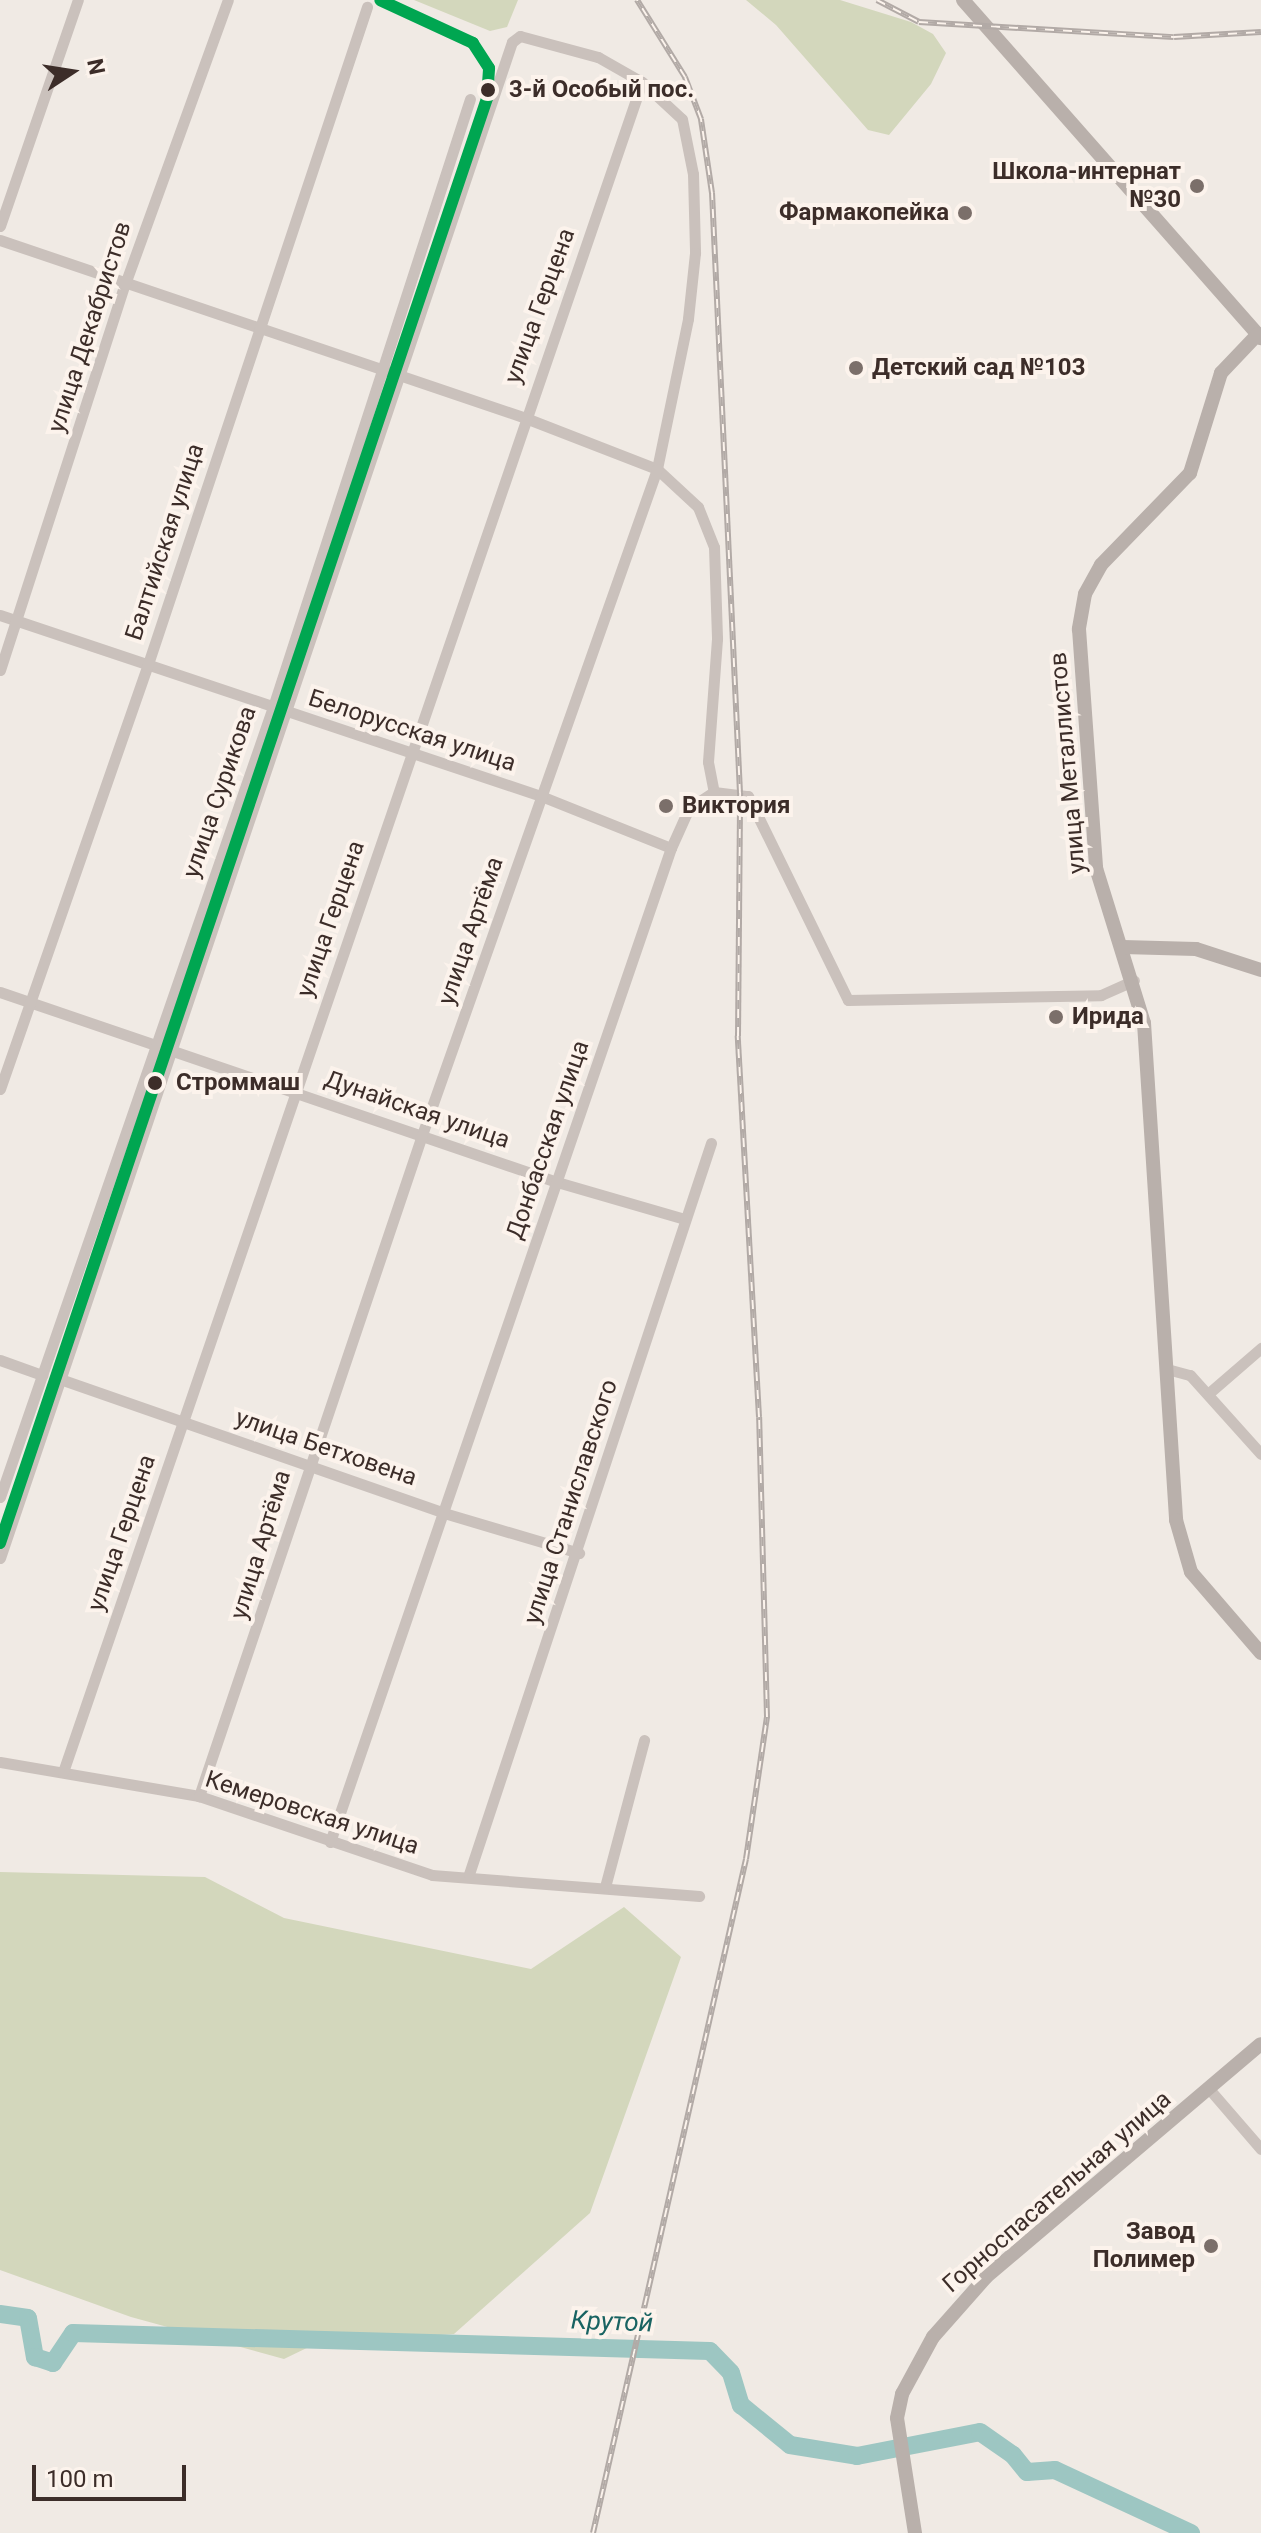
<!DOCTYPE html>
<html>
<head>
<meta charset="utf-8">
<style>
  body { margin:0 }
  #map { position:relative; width:1261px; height:2533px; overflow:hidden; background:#f0eae4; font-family:Roboto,sans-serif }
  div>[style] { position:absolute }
  .green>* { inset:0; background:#d3d7bc }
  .river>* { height:18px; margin:-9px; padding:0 9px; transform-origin:9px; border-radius:9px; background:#9dc6c2 }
  .minor>* { height:11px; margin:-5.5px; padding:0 5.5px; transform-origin:5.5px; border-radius:5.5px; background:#cac1bc }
  .major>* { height:14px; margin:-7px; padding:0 7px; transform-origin:7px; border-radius:7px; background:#b9b0ab }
  .rail>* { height:6px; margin-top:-3px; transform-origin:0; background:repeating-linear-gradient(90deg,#fcf3ec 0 9px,#b2aaa6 0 18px); box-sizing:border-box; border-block:2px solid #b2aaa6 }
  .tram-1>* { height:12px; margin:-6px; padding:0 6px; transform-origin:6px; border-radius:6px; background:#00a651 }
  .dots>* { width:22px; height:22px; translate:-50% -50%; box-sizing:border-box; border:4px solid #fcf3ec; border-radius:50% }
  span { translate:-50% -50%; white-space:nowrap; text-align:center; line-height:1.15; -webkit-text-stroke:8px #fcf3ec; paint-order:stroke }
  .stop-label { font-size:24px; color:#3c2d29; font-weight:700 }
  .left { translate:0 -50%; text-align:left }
  .poi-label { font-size:24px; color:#3c2d29; font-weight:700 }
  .right { translate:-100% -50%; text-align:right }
  .street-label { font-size:24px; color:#3c2d29 }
  .water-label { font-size:26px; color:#196362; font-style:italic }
  .north { position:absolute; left:32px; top:32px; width:80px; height:80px; -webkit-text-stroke:6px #fcf3ec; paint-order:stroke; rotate:78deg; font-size:22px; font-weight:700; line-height:32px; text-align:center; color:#3c2d29 }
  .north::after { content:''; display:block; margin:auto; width:28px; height:36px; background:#3c2d29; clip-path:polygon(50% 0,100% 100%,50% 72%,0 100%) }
  .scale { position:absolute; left:32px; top:2465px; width:154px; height:36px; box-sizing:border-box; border:4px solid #3c2d29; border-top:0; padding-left:10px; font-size:24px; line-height:28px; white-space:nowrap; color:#3c2d29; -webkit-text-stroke:6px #fcf3ec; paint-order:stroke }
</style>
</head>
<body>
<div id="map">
  <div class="green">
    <div style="clip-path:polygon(414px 0,518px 0,507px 27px,490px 31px)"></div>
    <div style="clip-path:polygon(746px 0,840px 0,911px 22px,933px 34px,946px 53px,931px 84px,889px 135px,868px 130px,776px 25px)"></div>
    <div style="clip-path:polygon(0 1872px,205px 1877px,284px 1918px,531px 1969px,624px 1907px,681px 1957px,590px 2213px,454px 2334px,315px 2344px,284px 2359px,131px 2317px,0 2270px)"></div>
  </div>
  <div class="river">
    <div style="left:0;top:2314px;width:28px;rotate:8deg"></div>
    <div style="left:28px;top:2318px;width:40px;rotate:80deg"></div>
    <div style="left:35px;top:2357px;width:19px;rotate:18deg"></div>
    <div style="left:53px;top:2363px;width:36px;rotate:-56deg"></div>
    <div style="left:73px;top:2333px;width:637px;rotate:1.62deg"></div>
    <div style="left:710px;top:2351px;width:30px;rotate:46deg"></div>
    <div style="left:731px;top:2373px;width:34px;rotate:73deg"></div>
    <div style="left:741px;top:2405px;width:63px;rotate:39.2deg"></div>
    <div style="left:790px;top:2445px;width:68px;rotate:9.3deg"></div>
    <div style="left:857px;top:2456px;width:125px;rotate:-11deg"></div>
    <div style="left:980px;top:2432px;width:40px;rotate:34.9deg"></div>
    <div style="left:1013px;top:2455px;width:22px;rotate:51deg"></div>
    <div style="left:1027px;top:2472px;width:28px;rotate:-4deg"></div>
    <div style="left:1055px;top:2470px;width:150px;rotate:24.9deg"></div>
  </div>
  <div class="minor">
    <div style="left:0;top:226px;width:239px;rotate:-71deg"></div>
    <div style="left:0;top:240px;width:552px;rotate:18.7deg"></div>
    <div style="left:523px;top:417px;width:144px;rotate:21.2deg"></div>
    <div style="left:657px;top:469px;width:56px;rotate:42.8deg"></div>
    <div style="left:698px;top:507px;width:43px;rotate:68.2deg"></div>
    <div style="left:714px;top:547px;width:92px;rotate:88.1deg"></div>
    <div style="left:717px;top:639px;width:123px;rotate:94.2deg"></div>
    <div style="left:708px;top:762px;width:31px;rotate:79deg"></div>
    <div style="left:0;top:615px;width:570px;rotate:18.5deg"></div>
    <div style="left:541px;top:796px;width:140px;rotate:21.8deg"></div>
    <div style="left:0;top:670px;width:406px;rotate:-72.1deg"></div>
    <div style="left:125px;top:284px;width:302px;rotate:-70.1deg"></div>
    <div style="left:714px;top:792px;width:34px;rotate:7deg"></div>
    <div style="left:748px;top:796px;width:227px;rotate:63.9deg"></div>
    <div style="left:848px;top:1000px;width:253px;rotate:-1.1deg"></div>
    <div style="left:1101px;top:995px;width:36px;rotate:-24deg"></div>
    <div style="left:0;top:992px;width:589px;rotate:18.84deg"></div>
    <div style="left:557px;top:1182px;width:132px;rotate:16.2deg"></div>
    <div style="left:0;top:1089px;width:447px;rotate:-70.8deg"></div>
    <div style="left:147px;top:667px;width:696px;rotate:-71.57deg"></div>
    <div style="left:0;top:1360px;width:45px;rotate:19.7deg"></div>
    <div style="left:1167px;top:1369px;width:24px;rotate:15deg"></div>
    <div style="left:1190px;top:1375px;width:106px;rotate:48.1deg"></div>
    <div style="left:60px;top:1379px;width:407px;rotate:19.2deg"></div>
    <div style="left:444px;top:1513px;width:141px;rotate:16.5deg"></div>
    <div style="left:1209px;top:1393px;width:69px;rotate:-40.9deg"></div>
    <div style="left:0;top:1497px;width:836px;rotate:-70.94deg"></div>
    <div style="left:273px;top:707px;width:639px;rotate:-72.05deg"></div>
    <div style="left:0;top:1558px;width:1600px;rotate:-71.34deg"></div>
    <div style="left:512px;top:42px;width:10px;rotate:-37deg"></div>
    <div style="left:520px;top:36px;width:81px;rotate:15.1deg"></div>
    <div style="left:598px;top:57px;width:51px;rotate:29.6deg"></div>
    <div style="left:642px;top:82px;width:54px;rotate:42.8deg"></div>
    <div style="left:682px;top:119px;width:56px;rotate:78.7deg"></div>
    <div style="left:693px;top:174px;width:79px;rotate:88.5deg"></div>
    <div style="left:695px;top:253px;width:66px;rotate:96.1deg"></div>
    <div style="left:688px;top:319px;width:153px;rotate:101.7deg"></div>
    <div style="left:657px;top:469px;width:706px;rotate:109.44deg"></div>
    <div style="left:422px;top:1135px;width:698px;rotate:108.64deg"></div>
    <div style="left:0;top:1762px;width:202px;rotate:9.7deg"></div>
    <div style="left:199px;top:1796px;width:246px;rotate:18.7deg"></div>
    <div style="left:432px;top:1875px;width:268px;rotate:4.5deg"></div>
    <div style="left:63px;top:1772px;width:1786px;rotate:-71.09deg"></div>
    <div style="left:330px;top:1842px;width:1051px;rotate:-71.07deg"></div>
    <div style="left:671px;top:848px;width:44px;rotate:-65.8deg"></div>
    <div style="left:689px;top:808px;width:30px;rotate:-33deg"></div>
    <div style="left:469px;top:1874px;width:770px;rotate:-71.68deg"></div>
    <div style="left:605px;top:1887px;width:152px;rotate:-75.1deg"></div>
    <div style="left:1210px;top:2090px;width:78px;rotate:49.2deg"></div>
  </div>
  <div class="major">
    <div style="left:963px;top:0;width:451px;rotate:48.6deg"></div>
    <div style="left:1258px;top:334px;width:54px;rotate:133.5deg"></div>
    <div style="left:1221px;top:373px;width:105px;rotate:107.2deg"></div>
    <div style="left:1190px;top:473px;width:128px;rotate:134.1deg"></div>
    <div style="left:1101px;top:565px;width:33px;rotate:119deg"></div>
    <div style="left:1085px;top:594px;width:36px;rotate:100deg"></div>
    <div style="left:1079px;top:629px;width:240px;rotate:85.9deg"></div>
    <div style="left:1096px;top:868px;width:162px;rotate:72.8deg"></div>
    <div style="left:1144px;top:1023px;width:498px;rotate:86.3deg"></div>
    <div style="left:1176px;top:1520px;width:54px;rotate:73.9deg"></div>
    <div style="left:1191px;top:1572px;width:107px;rotate:49.2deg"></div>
    <div style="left:1123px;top:947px;width:73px;rotate:1.6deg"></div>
    <div style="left:1196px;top:949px;width:68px;rotate:17.9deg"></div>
    <div style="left:915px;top:2533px;width:116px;rotate:-98.9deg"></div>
    <div style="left:897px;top:2418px;width:25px;rotate:-78deg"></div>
    <div style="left:902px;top:2394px;width:65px;rotate:-61.5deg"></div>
    <div style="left:933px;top:2337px;width:80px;rotate:-48.5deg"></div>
    <div style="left:986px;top:2277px;width:360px;rotate:-40.3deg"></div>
  </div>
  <div class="rail">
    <div style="left:877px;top:0;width:47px;rotate:27.6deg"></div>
    <div style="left:919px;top:22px;width:255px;rotate:3.4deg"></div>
    <div style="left:1174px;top:37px;width:87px;rotate:-3.3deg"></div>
    <div style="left:593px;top:2533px;width:691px;rotate:-77.21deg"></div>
    <div style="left:746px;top:1859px;width:144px;rotate:-81.6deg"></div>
    <div style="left:767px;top:1717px;width:300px;rotate:-91.5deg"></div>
    <div style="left:759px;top:1417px;width:382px;rotate:-93.2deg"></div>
    <div style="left:738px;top:1036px;width:243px;rotate:-89.5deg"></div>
    <div style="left:740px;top:793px;width:601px;rotate:-92.67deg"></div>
    <div style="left:712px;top:193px;width:75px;rotate:-98.5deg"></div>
    <div style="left:701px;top:119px;width:45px;rotate:-110.9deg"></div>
    <div style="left:685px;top:77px;width:91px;rotate:-121.9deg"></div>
  </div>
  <div class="tram-1">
    <div style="left:0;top:1543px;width:1525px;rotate:-71.37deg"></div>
    <div style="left:487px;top:98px;width:30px;rotate:-86deg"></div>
    <div style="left:489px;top:68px;width:30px;rotate:-123deg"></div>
    <div style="left:473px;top:43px;width:102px;rotate:-155.2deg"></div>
  </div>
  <div class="dots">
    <div style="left:488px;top:90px;background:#3c2d29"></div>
    <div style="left:1197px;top:186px;background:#7b6f6a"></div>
    <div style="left:965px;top:213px;background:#7b6f6a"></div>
    <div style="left:856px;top:368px;background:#7b6f6a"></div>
    <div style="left:666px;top:806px;background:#7b6f6a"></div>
    <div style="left:1056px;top:1017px;background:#7b6f6a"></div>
    <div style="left:155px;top:1083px;background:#3c2d29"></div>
    <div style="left:1211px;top:2246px;background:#7b6f6a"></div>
  </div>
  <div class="stop-label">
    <span class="left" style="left:509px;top:90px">3-й Особый пос.</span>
    <span class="left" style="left:176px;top:1083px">Строммаш</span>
  </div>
  <div class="poi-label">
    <span class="right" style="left:1181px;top:186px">Школа-интернат<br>№30</span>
    <span class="right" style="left:949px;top:213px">Фармакопейка</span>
    <span class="left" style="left:872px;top:368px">Детский сад №103</span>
    <span class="left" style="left:682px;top:806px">Виктория</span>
    <span class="left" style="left:1072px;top:1017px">Ирида</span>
    <span class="right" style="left:1195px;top:2246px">Завод<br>Полимер</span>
  </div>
  <div class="street-label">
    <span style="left:540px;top:306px;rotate:-70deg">улица Герцена</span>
    <span style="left:90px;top:327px;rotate:-72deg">улица Декабристов</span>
    <span style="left:165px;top:542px;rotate:-72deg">Балтийская улица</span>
    <span style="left:412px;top:731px;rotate:18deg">Белорусская улица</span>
    <span style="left:1068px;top:763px;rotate:-95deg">улица Металлистов</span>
    <span style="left:220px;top:792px;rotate:-71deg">улица Сурикова</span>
    <span style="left:331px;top:919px;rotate:-71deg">улица Герцена</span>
    <span style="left:471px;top:931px;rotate:-71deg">улица Артёма</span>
    <span style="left:417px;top:1110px;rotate:19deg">Дунайская улица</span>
    <span style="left:548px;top:1140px;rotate:-71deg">Донбасская улица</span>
    <span style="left:326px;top:1448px;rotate:19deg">улица Бетховена</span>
    <span style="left:571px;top:1502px;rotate:-72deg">улица Станиславского</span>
    <span style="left:122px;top:1533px;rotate:-71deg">улица Герцена</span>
    <span style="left:261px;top:1545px;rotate:-73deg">улица Артёма</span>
    <span style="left:312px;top:1813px;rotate:18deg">Кемеровская улица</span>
    <span style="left:1057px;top:2192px;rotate:-41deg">Горноспасательная улица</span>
  </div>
  <div class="water-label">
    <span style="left:612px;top:2322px;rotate:2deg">Крутой</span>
  </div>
  <div class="north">N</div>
  <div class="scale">100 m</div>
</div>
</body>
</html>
